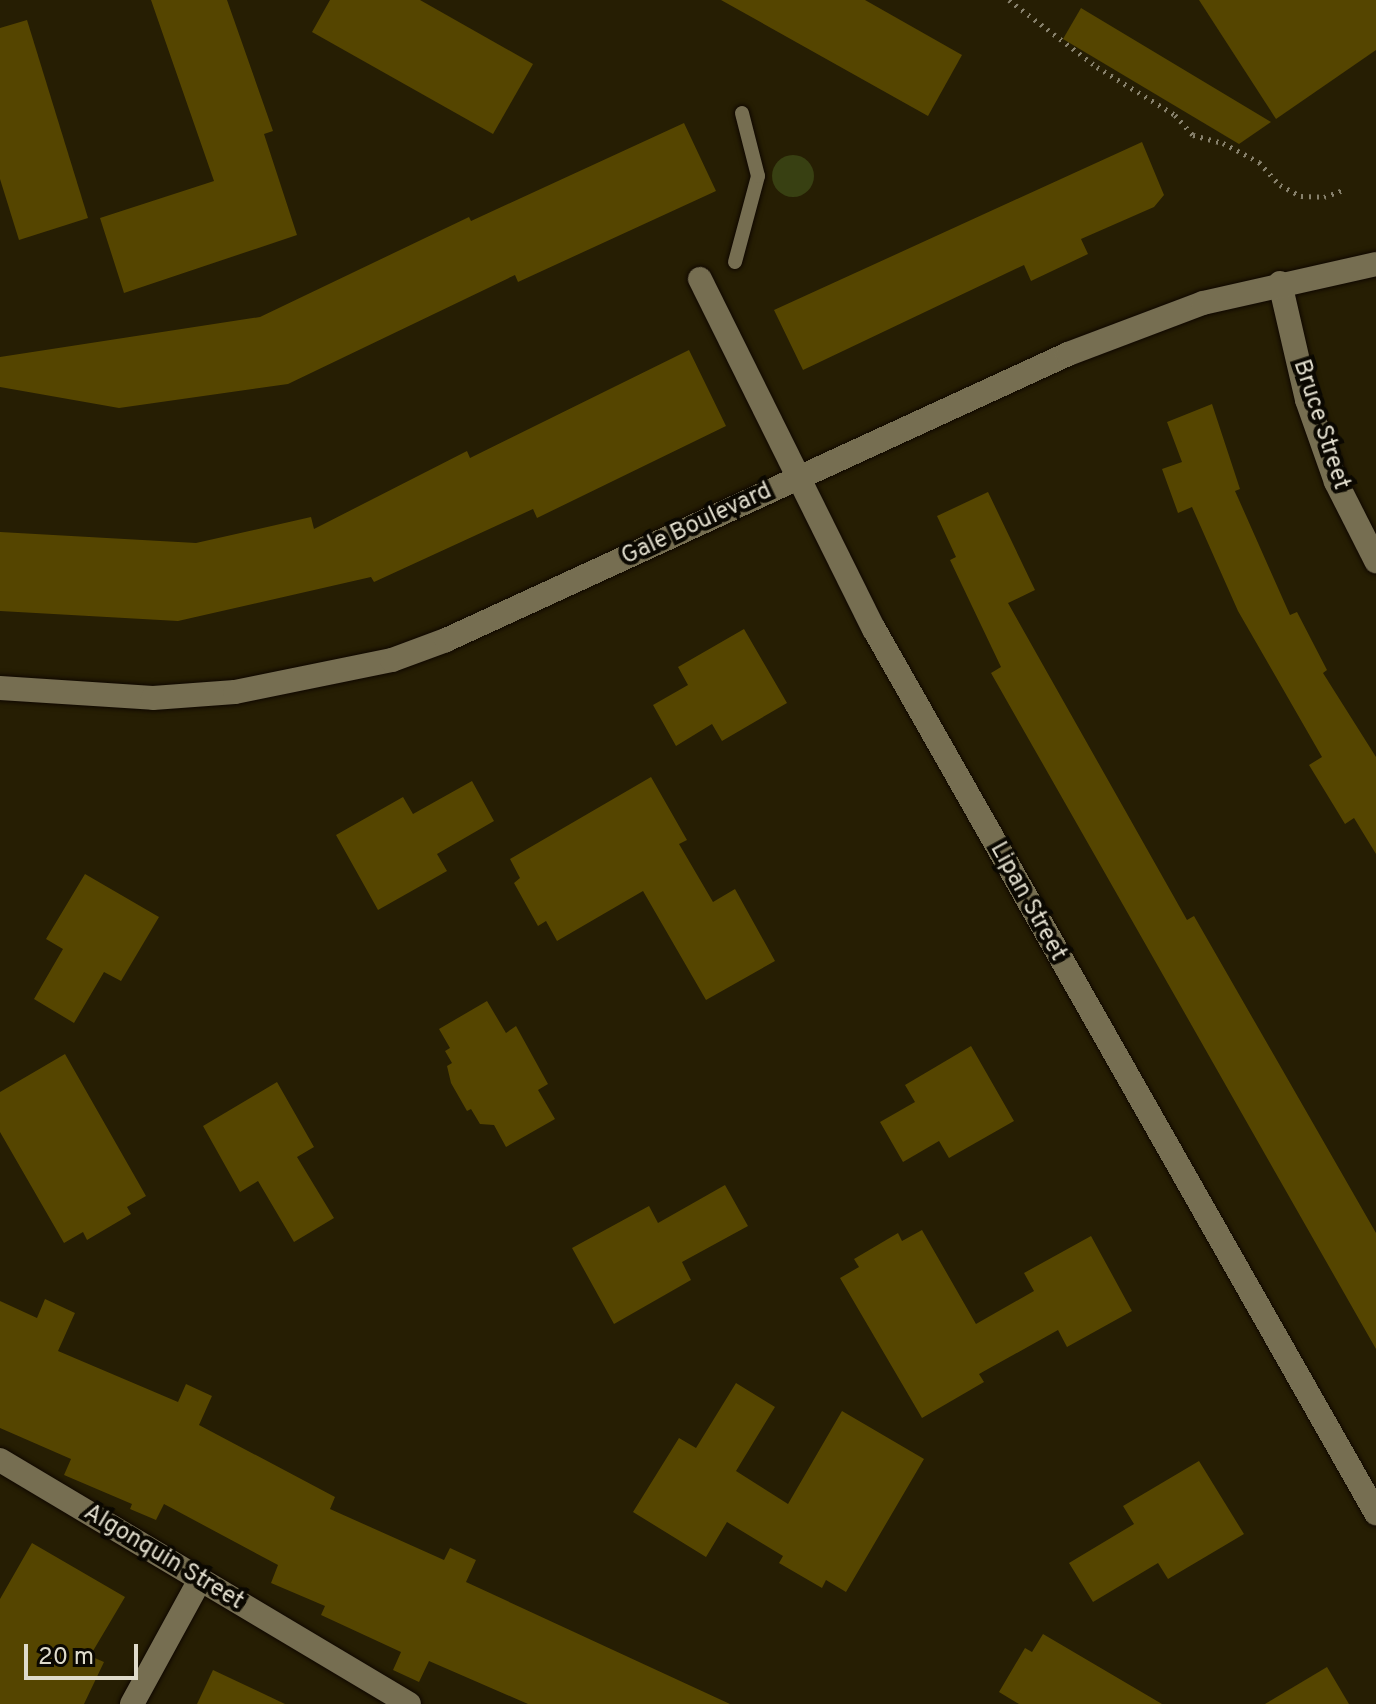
<!DOCTYPE html>
<html>
<head>
<meta charset="utf-8">
<style>
  body { margin:0 }
  #map { position:relative; width:1376px; height:1704px; overflow:hidden; background:#261e03; font-family:Overpass,sans-serif }
  div>[style] { position:absolute }
  .green>* { inset:0; background:#384012 }
  .round { border-radius:50% }
  .building>* { inset:0; background:#554500 }
  .path>* { height:5px; margin-top:-2.5px; transform-origin:0; background:repeating-linear-gradient(90deg,#87816c 0 2px,transparent 0 8px) }
  .roads { filter:drop-shadow(0 0 2px #0f0700) drop-shadow(0 0 2px #0f0700) }
  .lane>* { height:14px; margin:-7px; padding:0 7px; transform-origin:7px; border-radius:7px; background:#766e51 }
  .street>* { height:24px; margin:-12px; padding:0 12px; transform-origin:12px; border-radius:12px; background:#766e51 }
  span { translate:-50% -50%; white-space:nowrap; text-align:center; line-height:1.15; -webkit-text-stroke:8px #0b0801; paint-order:stroke }
  .street-label { font-size:24px; color:#dfdbcb }
  .scale { position:absolute; left:24px; top:1644px; width:114px; height:36px; box-sizing:border-box; border:4px solid #dfdbcb; border-top:0; padding-left:10px; font-size:24px; line-height:28px; white-space:nowrap; color:#dfdbcb; -webkit-text-stroke:6px #0b0801; paint-order:stroke }
</style>
</head>
<body>
<div id="map">
  <div class="green">
    <div class="round" style="left:772px;top:155px;width:42px;height:42px"></div>
  </div>
  <div class="building">
    <div style="clip-path:polygon(151px 0,227px 0,273px 131px,264px 134px,297px 235px,124px 293px,100px 218px,214px 181px)"></div>
    <div style="clip-path:polygon(330px 0,420px 0,533px 64px,493px 134px,312px 32px)"></div>
    <div style="clip-path:polygon(721px 0,865px 0,962px 55px,928px 116px)"></div>
    <div style="clip-path:polygon(1199px 0,1376px 0,1376px 50px,1276px 119px)"></div>
    <div style="clip-path:polygon(1081px 8px,1271px 122px,1239px 144px,1063px 39px)"></div>
    <div style="clip-path:polygon(27px 20px,88px 218px,19px 240px,0 179px,0 28px)"></div>
    <div style="clip-path:polygon(684px 123px,716px 191px,518px 282px,515px 275px,288px 384px,119px 408px,0 387px,0 357px,260px 317px,469px 217px,471px 221px)"></div>
    <div style="clip-path:polygon(1142px 142px,1164px 195px,1154px 207px,1081px 239px,1088px 254px,1031px 281px,1024px 265px,803px 370px,774px 310px)"></div>
    <div style="clip-path:polygon(689px 350px,726px 426px,537px 518px,533px 509px,374px 582px,371px 577px,178px 621px,0 611px,0 532px,196px 543px,311px 517px,314px 529px,467px 451px,470px 458px)"></div>
    <div style="clip-path:polygon(1212px 404px,1240px 489px,1235px 491px,1290px 615px,1297px 612px,1327px 670px,1323px 673px,1376px 757px,1376px 854px,1354px 818px,1345px 824px,1309px 765px,1322px 757px,1238px 611px,1192px 507px,1178px 513px,1162px 469px,1182px 462px,1167px 422px)"></div>
    <div style="clip-path:polygon(988px 492px,1035px 590px,1008px 603px,1187px 920px,1194px 916px,1376px 1233px,1376px 1349px,991px 673px,1001px 667px,950px 560px,956px 557px,937px 516px)"></div>
    <div style="clip-path:polygon(744px 629px,787px 703px,722px 741px,712px 724px,676px 746px,653px 705px,688px 685px,678px 667px)"></div>
    <div style="clip-path:polygon(651px 777px,687px 840px,679px 844px,713px 902px,735px 889px,775px 961px,706px 1000px,643px 891px,557px 941px,546px 921px,538px 926px,514px 883px,520px 878px,510px 859px)"></div>
    <div style="clip-path:polygon(472px 781px,494px 821px,437px 854px,447px 871px,378px 910px,336px 835px,403px 797px,413px 814px)"></div>
    <div style="clip-path:polygon(85px 874px,159px 917px,121px 981px,104px 972px,74px 1023px,34px 999px,63px 949px,46px 939px)"></div>
    <div style="clip-path:polygon(487px 1001px,506px 1033px,516px 1026px,548px 1084px,538px 1090px,555px 1119px,506px 1147px,494px 1125px,480px 1124px,471px 1109px,467px 1111px,451px 1083px,447px 1066px,452px 1063px,445px 1051px,450px 1048px,439px 1029px)"></div>
    <div style="clip-path:polygon(971px 1046px,1014px 1121px,949px 1158px,939px 1141px,903px 1162px,880px 1122px,915px 1102px,905px 1085px)"></div>
    <div style="clip-path:polygon(65px 1054px,146px 1196px,127px 1207px,131px 1214px,87px 1240px,83px 1232px,64px 1243px,0 1132px,0 1092px)"></div>
    <div style="clip-path:polygon(277px 1082px,314px 1147px,297px 1157px,334px 1218px,294px 1242px,258px 1181px,240px 1192px,203px 1126px)"></div>
    <div style="clip-path:polygon(725px 1185px,748px 1226px,682px 1262px,691px 1280px,614px 1324px,572px 1248px,649px 1206px,658px 1223px)"></div>
    <div style="clip-path:polygon(922px 1230px,976px 1324px,1034px 1291px,1024px 1273px,1091px 1236px,1132px 1311px,1067px 1347px,1058px 1330px,979px 1374px,984px 1382px,922px 1418px,840px 1278px,859px 1267px,854px 1259px,898px 1233px,902px 1241px)"></div>
    <div style="clip-path:polygon(45px 1299px,75px 1313px,58px 1351px,178px 1402px,186px 1384px,212px 1396px,199px 1425px,335px 1497px,330px 1509px,444px 1560px,450px 1548px,476px 1560px,466px 1582px,730px 1704px,528px 1704px,429px 1661px,419px 1682px,393px 1670px,401px 1652px,321px 1615px,325px 1606px,271px 1583px,278px 1565px,164px 1504px,156px 1520px,130px 1509px,132px 1504px,64px 1475px,71px 1459px,0 1428px,0 1301px,37px 1318px)"></div>
    <div style="clip-path:polygon(736px 1383px,775px 1407px,736px 1471px,788px 1504px,842px 1411px,924px 1459px,846px 1592px,826px 1580px,822px 1588px,779px 1563px,783px 1556px,727px 1522px,706px 1557px,633px 1512px,679px 1438px,696px 1448px)"></div>
    <div style="clip-path:polygon(1199px 1461px,1244px 1534px,1168px 1579px,1158px 1563px,1093px 1602px,1069px 1563px,1134px 1524px,1123px 1506px)"></div>
    <div style="clip-path:polygon(32px 1543px,125px 1597px,90px 1656px,104px 1662px,84px 1704px,0 1704px,0 1599px)"></div>
    <div style="clip-path:polygon(1043px 1634px,1162px 1704px,1019px 1704px,999px 1692px,1025px 1648px,1032px 1652px)"></div>
    <div style="clip-path:polygon(1327px 1667px,1349px 1704px,1265px 1704px)"></div>
    <div style="clip-path:polygon(213px 1670px,285px 1704px,197px 1704px)"></div>
  </div>
  <div class="path">
    <div style="left:1009px;top:0;width:111px;rotate:37.3deg"></div>
    <div style="left:1097px;top:67px;width:92px;rotate:31.6deg"></div>
    <div style="left:1175px;top:115px;width:27px;rotate:48deg"></div>
    <div style="left:1193px;top:135px;width:31px;rotate:15deg"></div>
    <div style="left:1223px;top:143px;width:41px;rotate:27.8deg"></div>
    <div style="left:1259px;top:162px;width:31px;rotate:48deg"></div>
    <div style="left:1280px;top:185px;width:24px;rotate:28deg"></div>
    <div style="left:1301px;top:196px;width:23px;rotate:2deg"></div>
    <div style="left:1324px;top:197px;width:23px;rotate:-20deg"></div>
  </div>
  <div class="roads">
    <div class="lane">
      <div style="left:735px;top:262px;width:89px;rotate:-75deg"></div>
      <div style="left:758px;top:176px;width:65px;rotate:-104.3deg"></div>
    </div>
    <div class="street">
      <div style="left:700px;top:279px;width:391px;rotate:63.6deg"></div>
      <div style="left:874px;top:629px;width:1017px;rotate:60.41deg"></div>
      <div style="left:1280px;top:283px;width:120px;rotate:77deg"></div>
      <div style="left:1307px;top:400px;width:87px;rotate:70.5deg"></div>
      <div style="left:1336px;top:482px;width:89px;rotate:63.1deg"></div>
      <div style="left:0;top:688px;width:153px;rotate:3.7deg"></div>
      <div style="left:153px;top:698px;width:82px;rotate:-4.2deg"></div>
      <div style="left:235px;top:692px;width:160px;rotate:-11.5deg"></div>
      <div style="left:392px;top:660px;width:58px;rotate:-20.3deg"></div>
      <div style="left:446px;top:640px;width:685px;rotate:-24.69deg"></div>
      <div style="left:1068px;top:354px;width:144px;rotate:-20.7deg"></div>
      <div style="left:1203px;top:303px;width:177px;rotate:-12.7deg"></div>
      <div style="left:0;top:1460px;width:476px;rotate:30.8deg"></div>
      <div style="left:132px;top:1704px;width:141px;rotate:-61.3deg"></div>
    </div>
  </div>
  <div class="street-label">
    <span style="left:1320px;top:425px;rotate:72deg">Bruce Street</span>
    <span style="left:697px;top:525px;rotate:-25deg">Gale Boulevard</span>
    <span style="left:1027px;top:902px;rotate:61deg">Lipan Street</span>
    <span style="left:163px;top:1558px;rotate:31deg">Algonquin Street</span>
  </div>
  <div class="scale">20 m</div>
</div>
</body>
</html>
